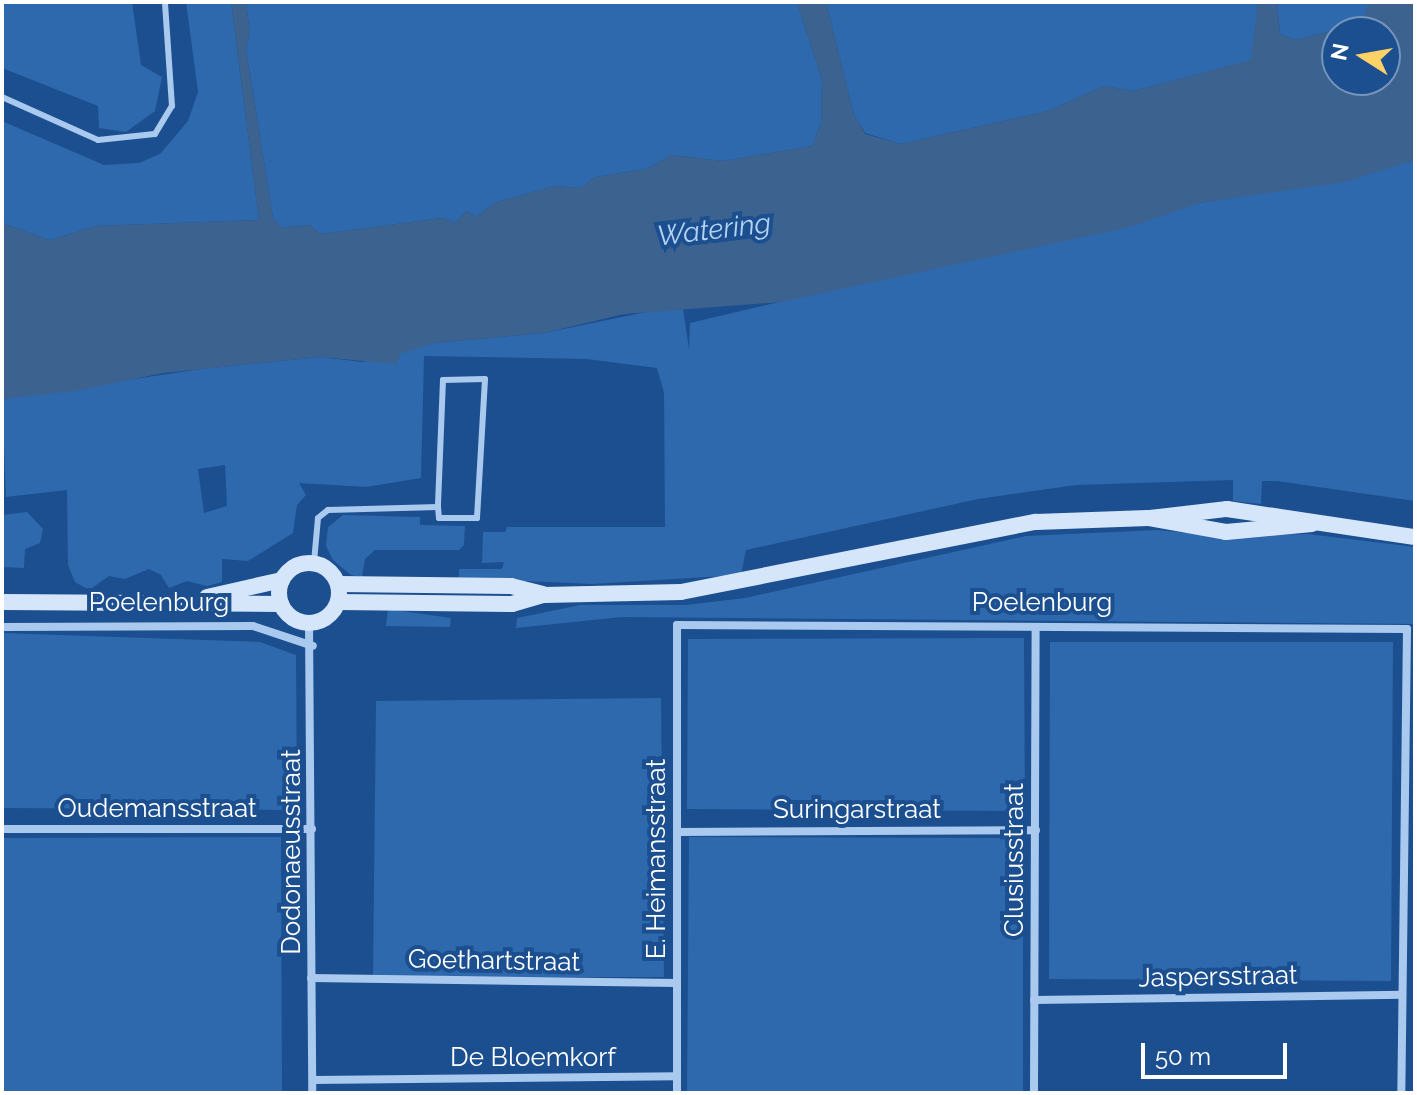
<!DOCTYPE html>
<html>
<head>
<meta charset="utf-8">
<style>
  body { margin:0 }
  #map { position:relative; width:1417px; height:1095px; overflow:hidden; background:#1b4f8f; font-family:Raleway,sans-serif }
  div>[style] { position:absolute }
  .green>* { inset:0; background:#2e69ad }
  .water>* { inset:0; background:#3c6290 }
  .lane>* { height:6px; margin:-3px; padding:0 3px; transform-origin:3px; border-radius:3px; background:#a9c9ee }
  .street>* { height:8px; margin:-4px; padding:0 4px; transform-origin:4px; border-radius:4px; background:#a9c9ee }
  .secondary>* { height:16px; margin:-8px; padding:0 8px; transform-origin:8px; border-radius:8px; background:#d6e6fa }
  .secondary>.ring { margin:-8px; padding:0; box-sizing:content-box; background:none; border:16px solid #d6e6fa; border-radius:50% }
  span { translate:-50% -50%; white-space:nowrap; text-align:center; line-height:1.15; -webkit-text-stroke:8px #1b4f8f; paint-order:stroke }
  .street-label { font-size:26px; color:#fff }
  .water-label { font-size:28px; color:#b5d3f5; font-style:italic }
  .frame { position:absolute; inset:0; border:4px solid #fff; pointer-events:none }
  .north { position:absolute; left:1321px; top:16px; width:80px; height:80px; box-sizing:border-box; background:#1b4f8f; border:2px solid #7695bc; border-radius:50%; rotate:281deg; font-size:22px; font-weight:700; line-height:32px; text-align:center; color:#fff }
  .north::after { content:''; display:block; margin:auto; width:28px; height:36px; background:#ffd166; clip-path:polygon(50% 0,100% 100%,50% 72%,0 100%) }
  .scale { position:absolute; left:1141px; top:1043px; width:146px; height:36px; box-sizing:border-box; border:4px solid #fff; border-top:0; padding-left:10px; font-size:24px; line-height:28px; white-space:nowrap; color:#fff; -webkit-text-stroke:6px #1b4f8f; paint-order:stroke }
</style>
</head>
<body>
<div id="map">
  <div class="green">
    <div style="clip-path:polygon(2px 2px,132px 2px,141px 65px,162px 77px,155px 111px,126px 132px,99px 128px,98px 106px,2px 68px)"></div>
    <div style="clip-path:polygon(186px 2px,231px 2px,259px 220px,96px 226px,50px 240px,2px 223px,2px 121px,104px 165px,139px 163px,160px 154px,188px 121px,198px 92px)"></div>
    <div style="clip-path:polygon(246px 2px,797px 2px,822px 80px,821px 123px,812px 146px,723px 161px,671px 155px,646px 169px,595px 177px,581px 188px,554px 186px,497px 202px,475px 217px,467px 211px,455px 223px,442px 218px,321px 234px,309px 225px,282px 228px,273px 218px,246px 49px,250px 33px)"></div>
    <div style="clip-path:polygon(826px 2px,1258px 2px,1252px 60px,1134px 91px,1104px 86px,1048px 111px,901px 144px,865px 133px,854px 115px)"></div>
    <div style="clip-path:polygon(1277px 2px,1368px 2px,1370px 9px,1363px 23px,1296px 40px,1280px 34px)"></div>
    <div style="clip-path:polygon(evenodd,1415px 160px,1415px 501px,1277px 481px,1262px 481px,1261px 504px,1233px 501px,1233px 480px,1076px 485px,978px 499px,746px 550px,741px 575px,592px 584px,459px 578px,459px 569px,502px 569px,504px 562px,482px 563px,483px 532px,505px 532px,507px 527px,665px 527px,664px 393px,657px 368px,587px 359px,424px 356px,421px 478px,366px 487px,299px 483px,306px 495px,297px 505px,293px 533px,248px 561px,222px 559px,222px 582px,207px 586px,187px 581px,169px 588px,161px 575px,149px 569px,125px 579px,109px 576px,89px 590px,75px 582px,68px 565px,67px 490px,6px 497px,2px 399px,201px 369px,320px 357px,363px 362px,434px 343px,544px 333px,656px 310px,683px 309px,689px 349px,690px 323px,1199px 203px,1321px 184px,1415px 160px,225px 465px,227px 506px,204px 513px,198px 469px,225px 465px)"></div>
    <div style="clip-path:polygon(27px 512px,43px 529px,40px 543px,25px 549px,24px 568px,2px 567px,2px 604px,2px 515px)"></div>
    <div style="clip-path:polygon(343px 515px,420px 517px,420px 525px,465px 526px,464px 545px,459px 550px,375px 550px,365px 559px,362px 577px,351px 575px,333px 560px,326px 546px,328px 527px)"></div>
    <div style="clip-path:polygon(1157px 530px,1218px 536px,1308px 534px,1415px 547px,1415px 624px,622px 617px,516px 628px,517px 618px,580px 605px,686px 605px,745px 598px,1026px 536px)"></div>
    <div style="clip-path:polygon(388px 609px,451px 618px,450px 627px,386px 626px)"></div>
    <div style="clip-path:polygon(2px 633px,260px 642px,296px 655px,297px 810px,2px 808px)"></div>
    <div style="clip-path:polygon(1024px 638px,1025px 811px,687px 809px,688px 639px)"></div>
    <div style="clip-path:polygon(1050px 642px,1393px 642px,1391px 981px,1049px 979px)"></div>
    <div style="clip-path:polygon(661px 698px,664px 977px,373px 977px,376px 701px)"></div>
    <div style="clip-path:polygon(281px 837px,282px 1093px,2px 1093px,2px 838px)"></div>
    <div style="clip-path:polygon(689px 837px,1023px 838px,1023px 1093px,687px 1093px)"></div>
  </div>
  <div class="water">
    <div style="clip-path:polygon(evenodd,231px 2px,246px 2px,250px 33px,246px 49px,273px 218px,282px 228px,309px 225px,321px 234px,442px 218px,455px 223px,467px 211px,475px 217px,497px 202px,554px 186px,581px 188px,595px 177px,646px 169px,671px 155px,723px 161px,812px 146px,821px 123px,822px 80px,797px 2px,826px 2px,854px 115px,865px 134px,901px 144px,1048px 111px,1104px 86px,1134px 91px,1251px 60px,1258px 2px,1277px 2px,1280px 34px,1296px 40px,1363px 23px,1368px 2px,1413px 2px,1415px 160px,1345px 182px,1199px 203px,1130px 227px,781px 302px,624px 314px,544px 333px,434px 343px,400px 354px,397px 364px,320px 357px,163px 373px,76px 391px,2px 399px,2px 223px,50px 240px,96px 226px,259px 220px,231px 2px,1337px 32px,1385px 32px,1385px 80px,1337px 80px,1337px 32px)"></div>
  </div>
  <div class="lane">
    <div style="left:2px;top:97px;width:105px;rotate:24.1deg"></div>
    <div style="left:98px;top:140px;width:57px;rotate:-6deg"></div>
    <div style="left:155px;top:134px;width:33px;rotate:-59deg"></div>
    <div style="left:172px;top:106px;width:104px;rotate:-93.9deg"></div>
    <div style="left:314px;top:562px;width:44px;rotate:-84.8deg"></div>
    <div style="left:318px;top:518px;width:13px;rotate:-39deg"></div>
    <div style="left:328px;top:510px;width:110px;rotate:-1.6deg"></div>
    <div style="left:438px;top:507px;width:11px;rotate:85deg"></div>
    <div style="left:439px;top:518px;width:38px"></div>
    <div style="left:477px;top:518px;width:139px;rotate:-86.7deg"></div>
    <div style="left:485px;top:379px;width:42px;rotate:178.6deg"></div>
    <div style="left:443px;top:380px;width:127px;rotate:92.3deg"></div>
  </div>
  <div class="street">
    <div style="left:309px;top:623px;width:470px;rotate:89.6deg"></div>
    <div style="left:2px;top:627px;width:251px;rotate:-0.2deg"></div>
    <div style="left:253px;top:626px;width:63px;rotate:18.4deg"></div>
    <div style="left:2px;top:829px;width:310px"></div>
    <div style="left:678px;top:832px;width:358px;rotate:-0.3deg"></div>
    <div style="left:311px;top:978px;width:366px;rotate:0.8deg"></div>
    <div style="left:1034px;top:1000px;width:368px;rotate:-0.8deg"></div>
    <div style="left:313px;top:1080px;width:364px;rotate:-0.6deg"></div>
    <div style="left:677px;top:1093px;width:468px;rotate:-90deg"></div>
    <div style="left:677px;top:625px;width:730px;rotate:0.31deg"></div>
    <div style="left:1407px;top:629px;width:464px;rotate:90.7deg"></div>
    <div style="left:1034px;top:1093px;width:466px;rotate:-89.8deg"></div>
  </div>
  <div class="secondary">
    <div style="left:1150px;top:518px;width:78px;rotate:-6.7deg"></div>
    <div style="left:1227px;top:509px;width:190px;rotate:8.5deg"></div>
    <div class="ring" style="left:279px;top:563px;width:44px;height:44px"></div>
    <div style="left:339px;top:584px;width:172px;rotate:0.7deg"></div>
    <div style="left:511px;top:586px;width:33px;rotate:14deg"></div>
    <div style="left:207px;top:597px;width:77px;rotate:-12.8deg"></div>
    <div style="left:2px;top:602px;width:279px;rotate:0.4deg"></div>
    <div style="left:339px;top:602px;width:173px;rotate:0.7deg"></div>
    <div style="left:512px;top:604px;width:33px;rotate:-16deg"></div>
    <div style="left:544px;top:595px;width:137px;rotate:-1.3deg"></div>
    <div style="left:681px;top:592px;width:362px;rotate:-11.2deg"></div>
    <div style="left:1036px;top:522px;width:112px;rotate:-2deg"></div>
    <div style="left:1148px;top:518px;width:79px;rotate:10.2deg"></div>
    <div style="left:1226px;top:532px;width:86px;rotate:-5.3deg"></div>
  </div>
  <div class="street-label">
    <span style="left:159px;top:603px">Poelenburg</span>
    <span style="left:1042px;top:603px">Poelenburg</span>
    <span style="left:157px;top:809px">Oudemansstraat</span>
    <span style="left:857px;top:810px">Suringarstraat</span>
    <span style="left:292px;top:852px;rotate:-90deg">Dodonaeusstraat</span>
    <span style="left:657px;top:859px;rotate:-90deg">E. Heimansstraat</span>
    <span style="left:1015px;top:860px;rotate:-90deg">Clusiusstraat</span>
    <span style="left:494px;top:961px;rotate:1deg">Goethartstraat</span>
    <span style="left:1218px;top:977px;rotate:-1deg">Jaspersstraat</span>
    <span style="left:533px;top:1058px">De Bloemkorf</span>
  </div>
  <div class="water-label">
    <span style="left:714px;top:230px;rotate:-7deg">Watering</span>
  </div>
  <div class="frame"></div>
  <div class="north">N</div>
  <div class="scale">50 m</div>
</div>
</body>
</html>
